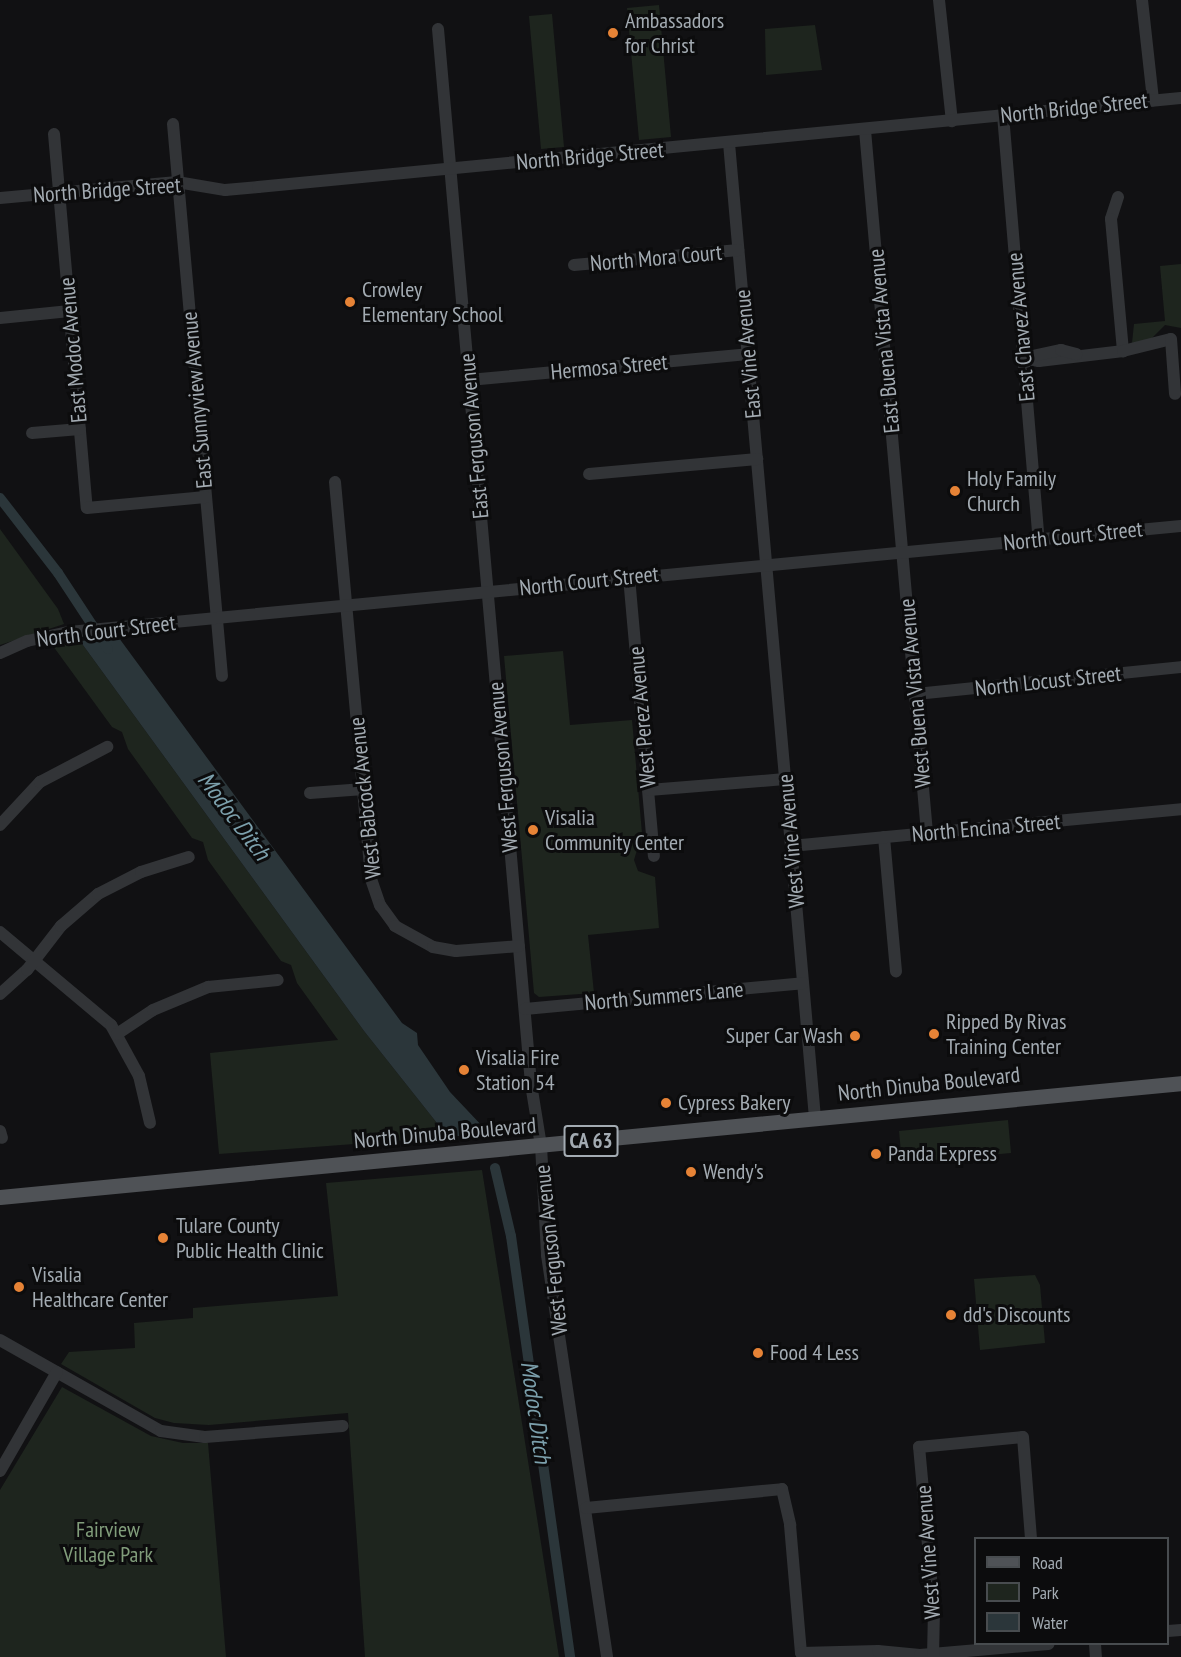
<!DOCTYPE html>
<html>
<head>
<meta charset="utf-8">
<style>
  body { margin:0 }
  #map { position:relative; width:1181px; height:1657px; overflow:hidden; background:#111113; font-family:"PT Sans Narrow",sans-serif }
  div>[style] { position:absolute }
  .green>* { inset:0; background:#1e251e }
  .water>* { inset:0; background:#2b363a }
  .canal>* { height:10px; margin:-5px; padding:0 5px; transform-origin:5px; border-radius:5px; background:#2b363a }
  .minor>* { height:12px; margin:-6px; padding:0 6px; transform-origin:6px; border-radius:6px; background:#323437 }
  .major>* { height:15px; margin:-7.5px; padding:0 7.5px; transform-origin:7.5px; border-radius:7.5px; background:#4f5256 }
  .dots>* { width:16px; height:16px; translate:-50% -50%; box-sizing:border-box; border:3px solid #0c0c0d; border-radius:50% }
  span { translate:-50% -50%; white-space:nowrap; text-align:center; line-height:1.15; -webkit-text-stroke:6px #0c0c0d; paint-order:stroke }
  .shield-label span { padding:2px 4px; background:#0c0c0d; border:2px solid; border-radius:4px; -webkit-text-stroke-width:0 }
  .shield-label { font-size:21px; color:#a3abb2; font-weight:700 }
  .poi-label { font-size:22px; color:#a3abb2 }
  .left { translate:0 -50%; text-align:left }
  .right { translate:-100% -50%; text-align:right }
  .street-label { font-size:22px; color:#a3abb2 }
  .park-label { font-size:22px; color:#819d7b }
  .water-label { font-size:24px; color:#7ca0ac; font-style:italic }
  .legend { position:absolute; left:974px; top:1537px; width:195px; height:108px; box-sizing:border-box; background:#0c0c0d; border:2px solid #484c4f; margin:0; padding:8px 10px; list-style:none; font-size:18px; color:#a3abb2 }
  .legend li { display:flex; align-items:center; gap:12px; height:30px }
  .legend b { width:30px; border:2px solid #484c4f }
</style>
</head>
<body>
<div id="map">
  <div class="green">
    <div style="clip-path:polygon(659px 5px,671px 137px,639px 140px,627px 8px)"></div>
    <div style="clip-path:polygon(552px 14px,564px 147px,541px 149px,529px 16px)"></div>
    <div style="clip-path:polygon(815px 25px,822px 70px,766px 75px,765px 29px)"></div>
    <div style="clip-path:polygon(1181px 264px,1181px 328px,1165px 325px,1149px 341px,1132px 343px,1134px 324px,1165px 321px,1160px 266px)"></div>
    <div style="clip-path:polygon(0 529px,58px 609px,64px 624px,0 645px)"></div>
    <div style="clip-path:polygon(80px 641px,364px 1031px,448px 1137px,219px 1154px,210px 1053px,338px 1040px,297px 983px,291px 965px,281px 961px,208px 860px,203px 842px,192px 838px,128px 749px,122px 732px,112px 727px,53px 646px)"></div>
    <div style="clip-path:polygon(563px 651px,570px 725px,632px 720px,642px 833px,634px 860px,638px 871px,655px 877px,659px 928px,588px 935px,594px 993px,539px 997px,534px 993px,504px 656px)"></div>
    <div style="clip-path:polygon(1008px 1120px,1011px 1153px,902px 1163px,899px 1131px)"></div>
    <div style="clip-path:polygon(482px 1170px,559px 1657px,365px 1657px,348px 1413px,209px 1425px,174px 1423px,155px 1418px,61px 1364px,69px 1352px,135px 1348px,134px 1323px,193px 1318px,193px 1308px,338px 1296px,326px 1183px)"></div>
    <div style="clip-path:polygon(1035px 1275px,1040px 1285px,1045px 1343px,980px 1350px,974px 1279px)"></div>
    <div style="clip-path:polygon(62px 1387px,151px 1436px,183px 1443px,208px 1443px,226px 1657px,0 1657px,0 1490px)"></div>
  </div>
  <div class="water">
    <div style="clip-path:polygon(119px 638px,402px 1023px,417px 1033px,418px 1045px,450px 1092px,485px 1129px,480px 1134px,448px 1137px,364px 1031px,80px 641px)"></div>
  </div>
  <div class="canal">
    <div style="left:0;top:498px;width:95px;rotate:52.3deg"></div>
    <div style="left:58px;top:573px;width:91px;rotate:56.7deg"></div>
    <div style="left:495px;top:1168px;width:70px;rotate:76.8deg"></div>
    <div style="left:511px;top:1236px;width:425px;rotate:82deg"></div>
  </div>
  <div class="minor">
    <div style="left:939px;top:0;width:122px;rotate:83.9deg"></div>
    <div style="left:1142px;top:0;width:101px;rotate:83.7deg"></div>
    <div style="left:438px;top:29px;width:1059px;rotate:84.96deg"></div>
    <div style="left:531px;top:1084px;width:63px;rotate:80.8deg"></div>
    <div style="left:541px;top:1146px;width:109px;rotate:86.8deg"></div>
    <div style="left:547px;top:1255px;width:406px;rotate:81.5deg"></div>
    <div style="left:1003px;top:115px;width:427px;rotate:85.2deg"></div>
    <div style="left:173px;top:124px;width:554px;rotate:84.93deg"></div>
    <div style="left:865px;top:130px;width:706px;rotate:84.96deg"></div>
    <div style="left:54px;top:134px;width:375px;rotate:85deg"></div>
    <div style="left:87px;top:508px;width:119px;rotate:-5.3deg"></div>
    <div style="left:729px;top:143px;width:979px;rotate:84.96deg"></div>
    <div style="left:1118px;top:197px;width:23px;rotate:108deg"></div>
    <div style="left:1111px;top:219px;width:133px;rotate:84.8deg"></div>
    <div style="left:0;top:198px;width:178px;rotate:-5.2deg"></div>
    <div style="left:177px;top:182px;width:49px;rotate:9.5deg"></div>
    <div style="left:225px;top:190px;width:33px;rotate:-5deg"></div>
    <div style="left:258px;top:187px;width:927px;rotate:-5.51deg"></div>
    <div style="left:574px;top:265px;width:165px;rotate:-5.2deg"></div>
    <div style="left:0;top:318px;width:70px;rotate:-5.7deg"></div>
    <div style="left:1023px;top:358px;width:16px;rotate:11deg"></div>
    <div style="left:1039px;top:361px;width:85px;rotate:-6.8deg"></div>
    <div style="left:1123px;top:351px;width:49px;rotate:-14deg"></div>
    <div style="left:1171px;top:339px;width:55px;rotate:85.8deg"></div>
    <div style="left:1023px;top:358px;width:39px;rotate:-12deg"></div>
    <div style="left:1061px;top:350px;width:16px;rotate:15deg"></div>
    <div style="left:469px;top:380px;width:280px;rotate:-5.3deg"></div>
    <div style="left:32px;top:433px;width:48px;rotate:-4.8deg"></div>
    <div style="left:589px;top:474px;width:169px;rotate:-5.1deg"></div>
    <div style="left:335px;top:482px;width:399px;rotate:84.8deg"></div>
    <div style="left:371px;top:879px;width:28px;rotate:71deg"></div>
    <div style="left:380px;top:905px;width:26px;rotate:54deg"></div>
    <div style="left:395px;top:926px;width:43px;rotate:28.9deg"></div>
    <div style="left:433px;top:947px;width:23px;rotate:10deg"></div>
    <div style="left:456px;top:951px;width:63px;rotate:-4.5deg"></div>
    <div style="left:629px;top:577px;width:280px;rotate:84.9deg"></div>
    <div style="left:0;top:653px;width:30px;rotate:-24deg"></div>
    <div style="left:27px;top:641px;width:43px;rotate:-12.1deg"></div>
    <div style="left:69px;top:632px;width:1117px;rotate:-5.45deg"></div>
    <div style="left:916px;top:694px;width:266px;rotate:-5.8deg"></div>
    <div style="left:649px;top:790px;width:136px;rotate:-4.6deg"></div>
    <div style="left:310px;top:793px;width:54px;rotate:-4.2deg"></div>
    <div style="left:0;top:825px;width:59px;rotate:-47.1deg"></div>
    <div style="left:40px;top:782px;width:76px;rotate:-27.6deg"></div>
    <div style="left:884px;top:837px;width:135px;rotate:84.9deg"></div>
    <div style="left:791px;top:846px;width:392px;rotate:-5.4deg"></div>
    <div style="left:0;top:932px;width:145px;rotate:40deg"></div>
    <div style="left:111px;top:1025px;width:58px;rotate:61.2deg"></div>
    <div style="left:139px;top:1076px;width:48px;rotate:76.8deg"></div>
    <div style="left:0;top:994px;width:36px;rotate:-42deg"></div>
    <div style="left:27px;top:970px;width:56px;rotate:-52.3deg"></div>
    <div style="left:61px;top:926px;width:49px;rotate:-40.9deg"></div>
    <div style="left:98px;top:894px;width:48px;rotate:-27.1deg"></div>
    <div style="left:141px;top:872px;width:50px;rotate:-17.4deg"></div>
    <div style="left:525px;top:1009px;width:279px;rotate:-5.3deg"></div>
    <div style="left:117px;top:1034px;width:43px;rotate:-33.7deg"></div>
    <div style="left:153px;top:1010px;width:60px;rotate:-22.7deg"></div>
    <div style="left:208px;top:987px;width:70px;rotate:-5.7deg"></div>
    <div style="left:0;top:1131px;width:7px;rotate:74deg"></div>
    <div style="left:0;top:1340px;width:185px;rotate:29.5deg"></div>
    <div style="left:161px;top:1431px;width:44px;rotate:7.8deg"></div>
    <div style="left:205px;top:1437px;width:138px;rotate:-4.6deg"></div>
    <div style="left:0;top:1471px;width:114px;rotate:-60.1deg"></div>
    <div style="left:586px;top:1508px;width:197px;rotate:-5.5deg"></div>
    <div style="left:782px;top:1489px;width:37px;rotate:77deg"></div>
    <div style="left:790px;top:1525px;width:128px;rotate:85.1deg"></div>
    <div style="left:801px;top:1653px;width:77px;rotate:-1.5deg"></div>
    <div style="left:878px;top:1651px;width:42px;rotate:5.4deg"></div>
    <div style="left:920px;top:1655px;width:129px;rotate:-4.9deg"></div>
    <div style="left:1168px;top:1631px;width:13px;rotate:-4deg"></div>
    <div style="left:1095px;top:1644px;width:13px;rotate:86deg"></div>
    <div style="left:933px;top:1657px;width:46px;rotate:-88.8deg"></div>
    <div style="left:934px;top:1611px;width:165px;rotate:-95.2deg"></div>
    <div style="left:919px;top:1447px;width:104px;rotate:-5.5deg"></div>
    <div style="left:1023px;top:1437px;width:101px;rotate:85.5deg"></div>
  </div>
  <div class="major">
    <div style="left:0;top:1197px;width:1186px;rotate:-5.51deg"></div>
  </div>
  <div class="dots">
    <div style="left:613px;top:33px;background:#e68336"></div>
    <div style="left:350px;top:302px;background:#e68336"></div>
    <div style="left:955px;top:491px;background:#e68336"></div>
    <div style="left:533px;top:830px;background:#e68336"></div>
    <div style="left:934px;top:1034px;background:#e68336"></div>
    <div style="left:855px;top:1036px;background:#e68336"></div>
    <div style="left:464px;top:1070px;background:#e68336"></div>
    <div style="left:666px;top:1103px;background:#e68336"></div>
    <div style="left:876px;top:1154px;background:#e68336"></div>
    <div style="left:691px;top:1172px;background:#e68336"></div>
    <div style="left:163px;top:1238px;background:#e68336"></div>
    <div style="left:19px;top:1287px;background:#e68336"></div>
    <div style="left:951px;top:1315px;background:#e68336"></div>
    <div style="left:758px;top:1353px;background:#e68336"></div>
  </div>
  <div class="shield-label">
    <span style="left:591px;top:1141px">CA 63</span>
  </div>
  <div class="poi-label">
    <span class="left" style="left:625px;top:33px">Ambassadors<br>for Christ</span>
    <span class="left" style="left:362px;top:302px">Crowley<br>Elementary School</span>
    <span class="left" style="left:967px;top:491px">Holy Family<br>Church</span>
    <span class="left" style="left:545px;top:830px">Visalia<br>Community Center</span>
    <span class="left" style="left:946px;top:1034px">Ripped By Rivas<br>Training Center</span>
    <span class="right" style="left:843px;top:1036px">Super Car Wash</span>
    <span class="left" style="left:476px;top:1070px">Visalia Fire<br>Station 54</span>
    <span class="left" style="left:678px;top:1103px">Cypress Bakery</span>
    <span class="left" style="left:888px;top:1154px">Panda Express</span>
    <span class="left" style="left:703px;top:1172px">Wendy's</span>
    <span class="left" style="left:176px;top:1238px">Tulare County<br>Public Health Clinic</span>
    <span class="left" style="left:32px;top:1287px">Visalia<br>Healthcare Center</span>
    <span class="left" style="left:963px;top:1315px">dd's Discounts</span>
    <span class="left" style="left:770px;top:1353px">Food 4 Less</span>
  </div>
  <div class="street-label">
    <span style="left:1074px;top:108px;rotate:-6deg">North Bridge Street</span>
    <span style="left:590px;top:156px;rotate:-5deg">North Bridge Street</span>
    <span style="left:107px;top:190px;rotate:-4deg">North Bridge Street</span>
    <span style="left:656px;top:258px;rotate:-5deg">North Mora Court</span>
    <span style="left:1021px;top:327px;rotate:-95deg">East Chavez Avenue</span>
    <span style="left:884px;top:341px;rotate:-95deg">East Buena Vista Avenue</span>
    <span style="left:73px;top:350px;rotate:-95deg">East Modoc Avenue</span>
    <span style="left:748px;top:354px;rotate:-95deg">East Vine Avenue</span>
    <span style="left:609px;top:367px;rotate:-5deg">Hermosa Street</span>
    <span style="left:197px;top:400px;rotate:-95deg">East Sunnyview Avenue</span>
    <span style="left:474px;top:436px;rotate:-95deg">East Ferguson Avenue</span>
    <span style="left:1073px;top:536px;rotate:-6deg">North Court Street</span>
    <span style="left:589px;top:581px;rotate:-6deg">North Court Street</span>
    <span style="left:106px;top:631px;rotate:-7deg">North Court Street</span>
    <span style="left:1048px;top:681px;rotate:-6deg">North Locust Street</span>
    <span style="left:915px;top:693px;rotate:-95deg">West Buena Vista Avenue</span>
    <span style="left:642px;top:717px;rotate:-95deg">West Perez Avenue</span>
    <span style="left:503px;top:767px;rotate:-95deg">West Ferguson Avenue</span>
    <span style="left:365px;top:798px;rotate:-96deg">West Babcock Avenue</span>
    <span style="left:986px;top:828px;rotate:-5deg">North Encina Street</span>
    <span style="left:791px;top:841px;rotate:-95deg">West Vine Avenue</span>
    <span style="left:664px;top:996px;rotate:-5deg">North Summers Lane</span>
    <span style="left:929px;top:1084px;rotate:-6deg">North Dinuba Boulevard</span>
    <span style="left:445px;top:1133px;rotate:-5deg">North Dinuba Boulevard</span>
    <span style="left:551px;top:1250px;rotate:-96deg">West Ferguson Avenue</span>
    <span style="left:928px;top:1552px;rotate:-94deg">West Vine Avenue</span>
  </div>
  <div class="park-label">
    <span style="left:108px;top:1542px">Fairview<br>Village Park</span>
  </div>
  <div class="water-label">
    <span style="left:234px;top:816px;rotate:53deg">Modoc Ditch</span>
    <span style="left:536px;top:1412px;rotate:82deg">Modoc Ditch</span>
  </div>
  <ul class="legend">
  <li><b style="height:8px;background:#4f5256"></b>Road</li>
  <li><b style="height:16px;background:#1e251e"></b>Park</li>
  <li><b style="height:16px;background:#2b363a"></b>Water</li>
  </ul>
</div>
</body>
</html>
